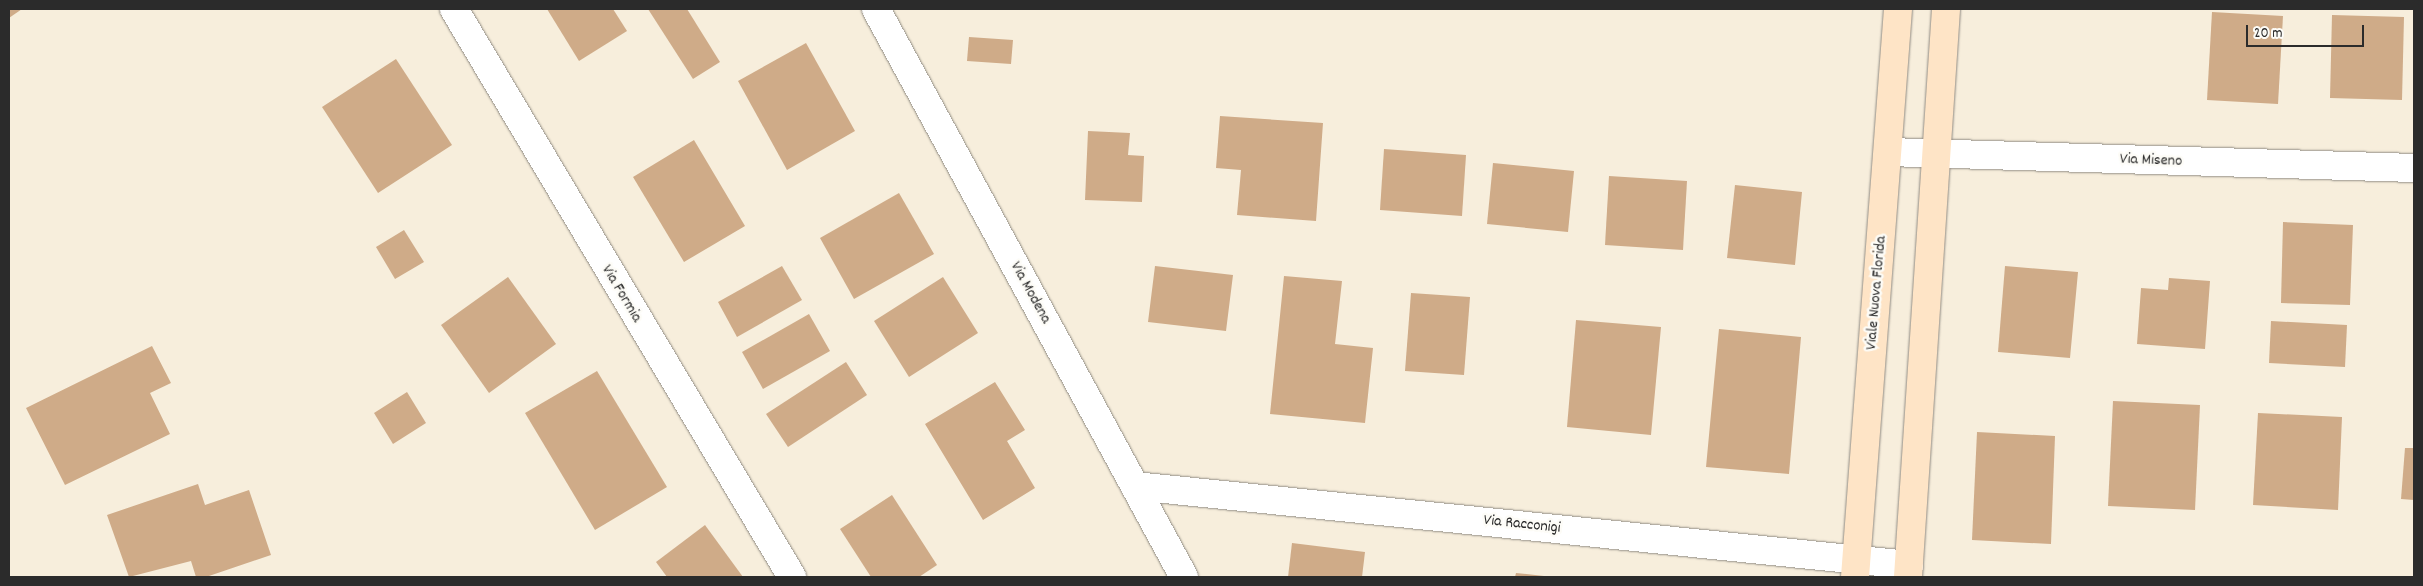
<!DOCTYPE html>
<html>
<head>
<meta charset="utf-8">
<style>
  body { margin:0 }
  #map { position:relative; width:2423px; height:586px; overflow:hidden; background:#f7eedc; font-family:Dekko,sans-serif }
  div>[style] { position:absolute }
  .building>* { inset:0; background:#cfab88 }
  .roads { filter:drop-shadow(0 0 1px #918c84) drop-shadow(0 0 1px #918c84) }
  .street>* { height:28px; margin:-14px; padding:0 14px; transform-origin:14px; border-radius:14px; background:#fff }
  .secondary>* { height:28px; margin:-14px; padding:0 14px; transform-origin:14px; border-radius:14px; background:#fee4c6 }
  span { translate:-50% -50%; white-space:nowrap; text-align:center; line-height:1.15; -webkit-text-stroke:5px #fdfcf7; paint-order:stroke }
  .street-label { font-size:16px; color:#2b2b2b }
  .frame { position:absolute; inset:0; border:10px solid #2b2b2b; pointer-events:none }
  .scale { position:absolute; left:2246px; top:25px; width:118px; height:22px; box-sizing:border-box; border:2px solid #2b2b2b; border-top:0; padding-left:6px; font-size:15px; line-height:18px; white-space:nowrap; color:#2b2b2b; -webkit-text-stroke:4px #fdfcf7; paint-order:stroke }
</style>
</head>
<body>
<div id="map">
  <div class="building">
    <div style="clip-path:polygon(9px 9px,22px 9px,9px 18px)"></div>
    <div style="clip-path:polygon(547px 9px,613px 9px,627px 31px,579px 61px)"></div>
    <div style="clip-path:polygon(648px 9px,687px 9px,720px 62px,693px 79px)"></div>
    <div style="clip-path:polygon(2212px 12px,2283px 16px,2278px 104px,2207px 100px)"></div>
    <div style="clip-path:polygon(2332px 15px,2404px 17px,2402px 100px,2330px 98px)"></div>
    <div style="clip-path:polygon(969px 37px,1013px 40px,1011px 64px,967px 61px)"></div>
    <div style="clip-path:polygon(806px 43px,855px 131px,787px 170px,738px 81px)"></div>
    <div style="clip-path:polygon(396px 59px,452px 145px,378px 193px,322px 107px)"></div>
    <div style="clip-path:polygon(1220px 116px,1323px 123px,1316px 221px,1237px 215px,1241px 170px,1216px 168px)"></div>
    <div style="clip-path:polygon(1088px 131px,1130px 133px,1128px 155px,1144px 156px,1142px 202px,1085px 200px)"></div>
    <div style="clip-path:polygon(694px 140px,745px 226px,684px 262px,633px 177px)"></div>
    <div style="clip-path:polygon(1384px 149px,1466px 155px,1462px 216px,1380px 210px)"></div>
    <div style="clip-path:polygon(1493px 163px,1574px 171px,1568px 232px,1487px 224px)"></div>
    <div style="clip-path:polygon(1609px 176px,1687px 181px,1683px 250px,1605px 245px)"></div>
    <div style="clip-path:polygon(1735px 185px,1802px 192px,1795px 265px,1727px 258px)"></div>
    <div style="clip-path:polygon(899px 193px,934px 254px,854px 299px,820px 238px)"></div>
    <div style="clip-path:polygon(2283px 222px,2353px 225px,2350px 305px,2281px 303px)"></div>
    <div style="clip-path:polygon(404px 230px,424px 262px,395px 279px,376px 247px)"></div>
    <div style="clip-path:polygon(782px 266px,802px 300px,737px 337px,718px 302px)"></div>
    <div style="clip-path:polygon(1155px 266px,1233px 275px,1226px 331px,1148px 322px)"></div>
    <div style="clip-path:polygon(2005px 266px,2078px 272px,2070px 358px,1998px 352px)"></div>
    <div style="clip-path:polygon(1284px 276px,1342px 281px,1335px 344px,1373px 348px,1365px 423px,1270px 414px)"></div>
    <div style="clip-path:polygon(508px 277px,556px 344px,489px 393px,441px 325px)"></div>
    <div style="clip-path:polygon(943px 277px,978px 333px,909px 377px,874px 321px)"></div>
    <div style="clip-path:polygon(2169px 278px,2210px 281px,2205px 349px,2137px 344px,2141px 288px,2168px 290px)"></div>
    <div style="clip-path:polygon(1411px 293px,1470px 297px,1464px 375px,1405px 371px)"></div>
    <div style="clip-path:polygon(809px 314px,830px 351px,763px 389px,742px 352px)"></div>
    <div style="clip-path:polygon(1576px 320px,1661px 327px,1651px 435px,1567px 427px)"></div>
    <div style="clip-path:polygon(2271px 321px,2347px 325px,2345px 367px,2269px 363px)"></div>
    <div style="clip-path:polygon(1719px 329px,1801px 337px,1789px 474px,1706px 467px)"></div>
    <div style="clip-path:polygon(152px 346px,171px 383px,150px 393px,170px 434px,65px 485px,26px 408px)"></div>
    <div style="clip-path:polygon(846px 362px,867px 395px,788px 447px,766px 414px)"></div>
    <div style="clip-path:polygon(597px 371px,667px 487px,595px 530px,525px 413px)"></div>
    <div style="clip-path:polygon(995px 382px,1025px 430px,1007px 441px,1035px 488px,983px 520px,925px 424px)"></div>
    <div style="clip-path:polygon(407px 392px,426px 423px,393px 444px,374px 413px)"></div>
    <div style="clip-path:polygon(2113px 401px,2200px 405px,2195px 510px,2108px 506px)"></div>
    <div style="clip-path:polygon(2258px 413px,2342px 417px,2338px 510px,2253px 505px)"></div>
    <div style="clip-path:polygon(1977px 432px,2055px 436px,2051px 544px,1972px 540px)"></div>
    <div style="clip-path:polygon(2405px 448px,2414px 448px,2414px 500px,2401px 499px)"></div>
    <div style="clip-path:polygon(198px 484px,205px 505px,249px 490px,271px 555px,206px 577px,196px 577px,191px 561px,129px 577px,107px 515px)"></div>
    <div style="clip-path:polygon(892px 495px,937px 565px,919px 577px,871px 577px,840px 529px)"></div>
    <div style="clip-path:polygon(705px 525px,743px 577px,667px 577px,656px 562px)"></div>
    <div style="clip-path:polygon(1292px 543px,1365px 552px,1362px 577px,1288px 577px)"></div>
    <div style="clip-path:polygon(1516px 573px,1544px 576px,1544px 577px,1515px 577px)"></div>
  </div>
  <div class="roads">
    <div class="street">
      <div style="left:454px;top:9px;width:661px;rotate:59.24deg"></div>
      <div style="left:876px;top:9px;width:646px;rotate:61.53deg"></div>
      <div style="left:1888px;top:152px;width:526px;rotate:1.74deg"></div>
      <div style="left:1135px;top:486px;width:778px;rotate:5.83deg"></div>
    </div>
    <div class="secondary">
      <div style="left:1855px;top:577px;width:570px;rotate:-85.67deg"></div>
      <div style="left:1908px;top:577px;width:569px;rotate:-86.17deg"></div>
    </div>
  </div>
  <div class="street-label">
    <span style="left:2151px;top:161px;rotate:2deg">Via Miseno</span>
    <span style="left:1030px;top:293px;rotate:61deg">Via Modena</span>
    <span style="left:1877px;top:293px;rotate:-85deg">Viale Nuova Florida</span>
    <span style="left:621px;top:294px;rotate:59deg">Via Formia</span>
    <span style="left:1522px;top:525px;rotate:6deg">Via Racconigi</span>
  </div>
  <div class="frame"></div>
  <div class="scale">20 m</div>
</div>
</body>
</html>
